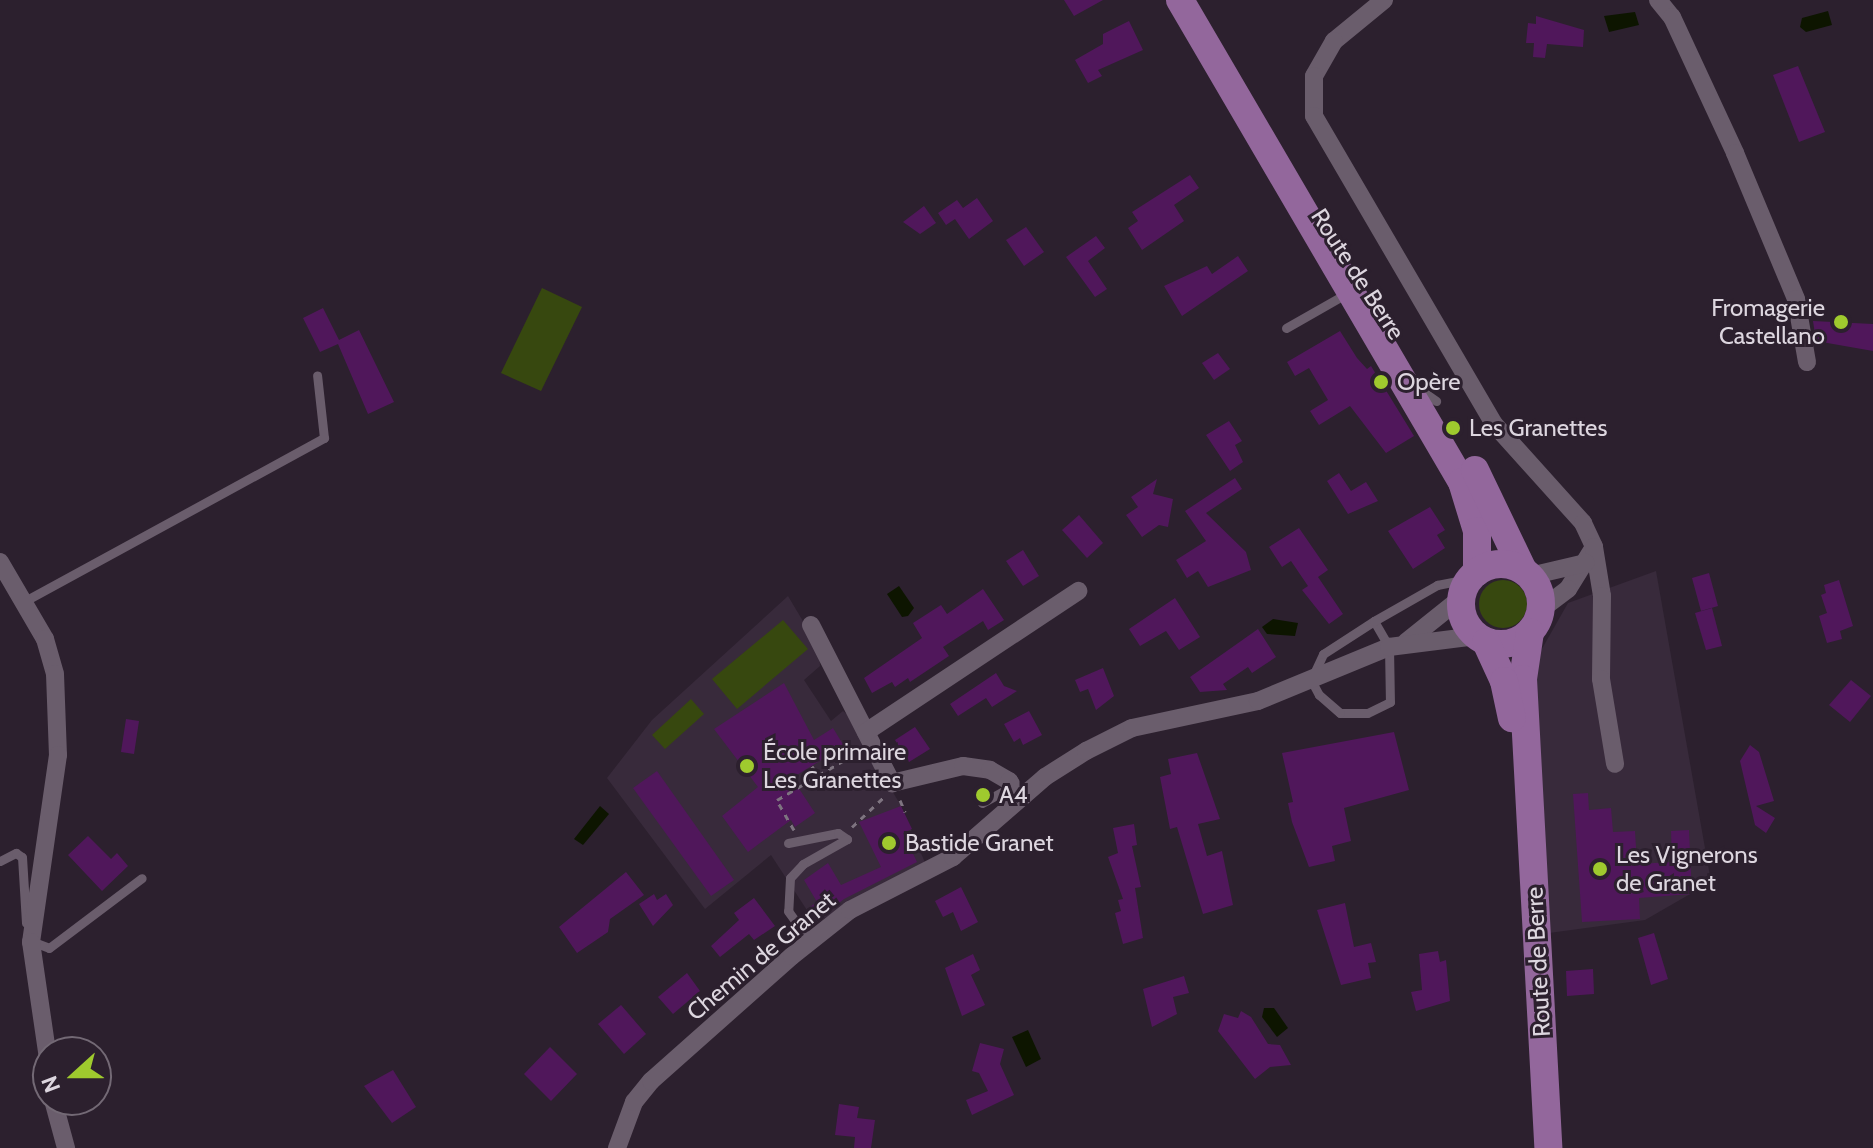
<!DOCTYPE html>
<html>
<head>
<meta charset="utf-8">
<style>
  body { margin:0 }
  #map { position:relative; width:1873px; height:1148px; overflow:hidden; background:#2c202e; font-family:Cabin,sans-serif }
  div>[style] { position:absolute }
  .built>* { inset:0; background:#382a3b }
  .green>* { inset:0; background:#37480f }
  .round { border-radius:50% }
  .water>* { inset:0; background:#0d1500 }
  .building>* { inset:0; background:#50175b }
  .path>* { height:3px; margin-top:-1.5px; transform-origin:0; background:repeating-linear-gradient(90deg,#7e7480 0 6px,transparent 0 12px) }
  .service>* { height:9px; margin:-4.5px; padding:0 4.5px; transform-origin:4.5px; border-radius:4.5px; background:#6a5d6c }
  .minor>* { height:18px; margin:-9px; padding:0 9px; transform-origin:9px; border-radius:9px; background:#6a5d6c }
  .primary>* { height:28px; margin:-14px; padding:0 14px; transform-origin:14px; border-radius:14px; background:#93679c }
  .primary>.ring { margin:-14px; padding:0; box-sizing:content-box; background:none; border:28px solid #93679c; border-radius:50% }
  .dots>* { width:22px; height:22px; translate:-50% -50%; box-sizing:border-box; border:4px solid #2c202e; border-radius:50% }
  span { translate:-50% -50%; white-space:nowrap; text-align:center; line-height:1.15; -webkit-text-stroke:6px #2c202e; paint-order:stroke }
  .street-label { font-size:24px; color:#ddd6df }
  .poi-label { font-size:24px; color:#ddd6df }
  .right { translate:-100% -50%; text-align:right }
  .left { translate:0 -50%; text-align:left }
  .north { position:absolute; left:32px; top:1036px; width:80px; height:80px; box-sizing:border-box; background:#2c202e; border:2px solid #736975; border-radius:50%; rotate:249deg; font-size:22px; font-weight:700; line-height:32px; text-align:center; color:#ddd6df }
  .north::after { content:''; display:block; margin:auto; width:28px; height:36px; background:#9fca2e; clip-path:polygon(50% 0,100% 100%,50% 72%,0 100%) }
</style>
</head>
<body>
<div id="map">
  <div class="built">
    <div style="clip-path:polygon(1656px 571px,1711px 882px,1645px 920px,1549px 933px,1535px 661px,1568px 603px)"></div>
    <div style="clip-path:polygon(788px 596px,819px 648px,820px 666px,804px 680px,831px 721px,843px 711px,848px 715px,901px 806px,926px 865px,849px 902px,816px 924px,771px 855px,705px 909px,607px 778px,652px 720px)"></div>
  </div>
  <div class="green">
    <div style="clip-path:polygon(542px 288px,582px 307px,541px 391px,501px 373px)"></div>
    <div class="round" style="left:1479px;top:580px;width:48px;height:48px"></div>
    <div style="clip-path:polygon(783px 620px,808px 649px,737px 709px,712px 679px)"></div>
    <div style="clip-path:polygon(691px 699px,704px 714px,665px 749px,652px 735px)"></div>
  </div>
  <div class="water">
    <div style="clip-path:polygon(1828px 11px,1832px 25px,1806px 32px,1800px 27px,1802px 18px)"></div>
    <div style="clip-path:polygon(1635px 12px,1639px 25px,1609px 32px,1604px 16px)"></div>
    <div style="clip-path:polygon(899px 586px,914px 608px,908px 616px,902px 617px,887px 594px)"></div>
    <div style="clip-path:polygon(1273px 619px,1298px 623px,1295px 636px,1267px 634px,1262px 627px)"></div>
    <div style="clip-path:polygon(600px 806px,609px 814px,583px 845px,574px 839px)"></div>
    <div style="clip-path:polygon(1264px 1008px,1274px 1008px,1288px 1028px,1277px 1037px,1262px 1017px)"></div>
    <div style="clip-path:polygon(1028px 1030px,1041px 1059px,1026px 1067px,1012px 1037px)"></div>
  </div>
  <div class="building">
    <div style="clip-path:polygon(1064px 0,1103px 0,1074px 16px)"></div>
    <div style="clip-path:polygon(1536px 16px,1584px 30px,1583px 47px,1547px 44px,1545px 58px,1533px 57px,1534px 43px,1526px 43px,1528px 23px,1536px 24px)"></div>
    <div style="clip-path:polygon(1129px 21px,1143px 50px,1098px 70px,1102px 76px,1088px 83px,1075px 60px,1103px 44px,1103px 34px)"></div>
    <div style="clip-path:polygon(1798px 66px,1825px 132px,1799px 142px,1773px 75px)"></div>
    <div style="clip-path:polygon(1190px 175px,1199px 188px,1174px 205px,1184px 221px,1142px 250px,1128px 228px,1138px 221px,1132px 212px)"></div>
    <div style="clip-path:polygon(977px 198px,993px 221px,969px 239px,955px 219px,946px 225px,938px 213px,957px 200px,963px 208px)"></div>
    <div style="clip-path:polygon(924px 206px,936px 223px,920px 234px,903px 222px)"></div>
    <div style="clip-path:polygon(1026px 227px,1044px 252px,1024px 266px,1006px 240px)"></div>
    <div style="clip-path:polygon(1096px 236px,1105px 248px,1088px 261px,1107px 289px,1095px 297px,1066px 257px)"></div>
    <div style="clip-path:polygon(1238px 256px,1248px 271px,1182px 316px,1164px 286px,1207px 266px,1212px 274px)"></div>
    <div style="clip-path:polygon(323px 308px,339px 340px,359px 330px,394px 402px,368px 414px,338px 344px,320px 352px,303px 318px)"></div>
    <div style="clip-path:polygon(1813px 321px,1873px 324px,1873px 351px,1816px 341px)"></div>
    <div style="clip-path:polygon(1340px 331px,1357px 358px,1367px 369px,1371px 366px,1414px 436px,1386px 453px,1350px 406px,1319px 425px,1310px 411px,1328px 400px,1309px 368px,1295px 376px,1287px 362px)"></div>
    <div style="clip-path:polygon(1218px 353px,1230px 369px,1214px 380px,1202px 363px)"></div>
    <div style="clip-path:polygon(1229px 421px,1242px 441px,1235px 445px,1243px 462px,1230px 471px,1206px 435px)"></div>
    <div style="clip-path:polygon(1339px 473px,1351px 491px,1366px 482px,1378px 501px,1348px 514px,1327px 481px)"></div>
    <div style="clip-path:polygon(1235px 478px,1242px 489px,1206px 513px,1246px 552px,1251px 570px,1208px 587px,1198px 571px,1187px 578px,1176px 560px,1206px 541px,1185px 511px)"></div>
    <div style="clip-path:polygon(1157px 479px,1153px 494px,1173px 499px,1168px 527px,1159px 525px,1142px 537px,1126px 515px,1138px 507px,1131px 497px)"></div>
    <div style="clip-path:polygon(1430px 507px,1445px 530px,1437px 535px,1445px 548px,1413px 569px,1388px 531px)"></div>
    <div style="clip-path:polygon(1079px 515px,1103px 543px,1087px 558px,1062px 530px)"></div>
    <div style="clip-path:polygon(1299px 528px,1328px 570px,1318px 577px,1343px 614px,1329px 624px,1302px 590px,1308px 586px,1291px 561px,1282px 567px,1269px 547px)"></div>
    <div style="clip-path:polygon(1023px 550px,1039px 576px,1023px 586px,1006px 561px)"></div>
    <div style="clip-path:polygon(1709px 573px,1718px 606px,1701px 611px,1692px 578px)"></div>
    <div style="clip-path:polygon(1839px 580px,1853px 626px,1840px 631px,1842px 639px,1827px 643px,1819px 616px,1827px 613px,1821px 595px,1826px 593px,1824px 585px)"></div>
    <div style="clip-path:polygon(983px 589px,1004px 620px,988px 630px,983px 621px,943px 647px,949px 656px,910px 682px,908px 678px,895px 687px,892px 682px,872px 693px,864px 678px,922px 638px,913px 623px,941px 605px,947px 614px)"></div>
    <div style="clip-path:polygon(1175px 598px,1200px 637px,1179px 650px,1166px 631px,1140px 646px,1129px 629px)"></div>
    <div style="clip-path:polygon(1712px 608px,1722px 646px,1706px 650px,1695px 613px)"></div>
    <div style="clip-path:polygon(1258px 629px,1276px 657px,1252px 673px,1248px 667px,1223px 684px,1227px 690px,1200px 692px,1190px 677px)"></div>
    <div style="clip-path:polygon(1103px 668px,1114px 696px,1096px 710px,1088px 689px,1080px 692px,1075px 680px)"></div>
    <div style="clip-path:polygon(996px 673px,1004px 686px,1017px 691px,992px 707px,986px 698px,958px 716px,950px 704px)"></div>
    <div style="clip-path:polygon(1851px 680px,1871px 696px,1850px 722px,1829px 705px)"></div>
    <div style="clip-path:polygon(784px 683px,814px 740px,833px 728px,844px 746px,792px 778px,815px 813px,795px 827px,791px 820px,748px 852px,722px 816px,758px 787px,714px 729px)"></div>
    <div style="clip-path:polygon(1029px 711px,1042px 735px,1023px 745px,1020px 738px,1014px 742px,1004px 724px)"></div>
    <div style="clip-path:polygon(126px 719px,139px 721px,134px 754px,121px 752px)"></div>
    <div style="clip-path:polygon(915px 727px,930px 749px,909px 762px,895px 740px)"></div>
    <div style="clip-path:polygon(1394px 732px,1409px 790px,1344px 808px,1351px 841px,1332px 846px,1335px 861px,1309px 867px,1292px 822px,1288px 803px,1293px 802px,1282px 753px)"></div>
    <div style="clip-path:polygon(1750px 745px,1759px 752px,1774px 801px,1756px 806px,1775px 818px,1766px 833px,1755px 825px,1740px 761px)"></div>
    <div style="clip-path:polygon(1197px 753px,1220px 819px,1198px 824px,1207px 856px,1222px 851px,1233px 905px,1203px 914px,1177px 827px,1170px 829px,1160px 777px,1171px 774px,1168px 759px)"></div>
    <div style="clip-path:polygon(657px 771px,734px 880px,711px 896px,633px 788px)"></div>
    <div style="clip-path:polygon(1588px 793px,1589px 810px,1611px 808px,1613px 832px,1635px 831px,1637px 864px,1672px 862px,1671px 831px,1689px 830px,1692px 894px,1639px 898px,1640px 919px,1582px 922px,1573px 794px)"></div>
    <div style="clip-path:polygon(901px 806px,912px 829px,903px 833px,917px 862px,844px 899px,818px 920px,810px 907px,817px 902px,804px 880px,828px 863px,841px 885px,881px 867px,859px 822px)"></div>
    <div style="clip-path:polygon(1134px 824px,1137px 845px,1132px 846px,1141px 887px,1135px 888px,1143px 938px,1123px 944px,1115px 913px,1121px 911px,1118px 900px,1123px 899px,1108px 857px,1118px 853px,1113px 828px)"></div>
    <div style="clip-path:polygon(88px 836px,111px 859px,117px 853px,128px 866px,102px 891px,68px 855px)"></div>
    <div style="clip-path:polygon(626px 872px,644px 895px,610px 919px,608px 932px,577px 953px,559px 927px)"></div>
    <div style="clip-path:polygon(961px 887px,978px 922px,961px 931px,953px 912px,943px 917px,935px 901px)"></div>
    <div style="clip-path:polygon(654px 894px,657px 900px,666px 894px,673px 905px,653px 926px,639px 904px)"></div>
    <div style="clip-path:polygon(754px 898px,775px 926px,754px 940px,749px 934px,720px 957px,711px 946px,739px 920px,734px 913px)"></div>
    <div style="clip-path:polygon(1345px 903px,1354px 947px,1371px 943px,1376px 962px,1368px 963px,1371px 978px,1341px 985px,1317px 910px)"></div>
    <div style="clip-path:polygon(1654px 933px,1668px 979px,1651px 985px,1638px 938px)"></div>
    <div style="clip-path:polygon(1438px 951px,1440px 962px,1446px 960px,1450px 1001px,1416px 1011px,1411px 992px,1422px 990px,1419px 954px)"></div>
    <div style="clip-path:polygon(973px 954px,980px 970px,971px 975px,985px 1005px,962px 1016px,945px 968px)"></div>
    <div style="clip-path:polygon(1593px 969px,1594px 994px,1567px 996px,1566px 971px)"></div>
    <div style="clip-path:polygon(687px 973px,700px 991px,673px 1014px,658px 997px)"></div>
    <div style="clip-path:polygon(1184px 976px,1189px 993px,1173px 997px,1177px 1014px,1152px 1027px,1143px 989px)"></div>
    <div style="clip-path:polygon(621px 1005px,646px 1034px,624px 1054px,598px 1024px)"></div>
    <div style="clip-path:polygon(1241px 1011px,1251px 1017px,1268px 1044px,1280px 1045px,1291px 1065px,1270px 1067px,1255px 1079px,1218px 1031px,1224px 1014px,1238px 1018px)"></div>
    <div style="clip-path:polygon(980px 1043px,1004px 1049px,1000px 1064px,1014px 1095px,972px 1115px,966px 1100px,988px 1091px,979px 1073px,972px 1071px)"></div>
    <div style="clip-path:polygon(550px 1047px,577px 1074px,551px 1101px,524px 1074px)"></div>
    <div style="clip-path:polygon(393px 1070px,416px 1107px,392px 1123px,364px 1086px)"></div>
    <div style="clip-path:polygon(839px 1104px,859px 1107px,857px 1118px,875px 1120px,871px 1148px,854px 1148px,855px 1137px,835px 1135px)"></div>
  </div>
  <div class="path">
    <div style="left:812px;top:766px;width:12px;rotate:59deg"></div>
    <div style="left:900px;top:800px;width:13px;rotate:67deg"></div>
    <div style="left:852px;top:827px;width:44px;rotate:-43.2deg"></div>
    <div style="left:794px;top:830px;width:34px;rotate:-120deg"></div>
    <div style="left:777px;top:800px;width:94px;rotate:-30.7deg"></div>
  </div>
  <div class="service">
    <div style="left:1286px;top:328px;width:73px;rotate:-29.7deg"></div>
    <div style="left:1419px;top:389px;width:21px;rotate:35deg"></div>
    <div style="left:23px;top:602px;width:343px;rotate:-28.6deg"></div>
    <div style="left:324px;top:438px;width:63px;rotate:-96.3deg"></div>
    <div style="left:1374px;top:621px;width:30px;rotate:60deg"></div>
    <div style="left:1389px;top:647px;width:55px;rotate:89deg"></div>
    <div style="left:1390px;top:702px;width:25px;rotate:154deg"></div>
    <div style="left:1367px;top:713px;width:27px;rotate:180deg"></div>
    <div style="left:1340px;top:713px;width:28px;rotate:-139deg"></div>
    <div style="left:1319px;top:695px;width:17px;rotate:-118deg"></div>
    <div style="left:1311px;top:680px;width:29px;rotate:-65deg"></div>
    <div style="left:1323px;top:654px;width:61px;rotate:-32.9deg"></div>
    <div style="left:1374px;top:621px;width:73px;rotate:-29.7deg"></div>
    <div style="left:1437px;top:585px;width:33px;rotate:-11deg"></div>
    <div style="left:982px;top:803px;width:35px;rotate:-29deg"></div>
    <div style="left:788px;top:843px;width:51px;rotate:-11.3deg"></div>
    <div style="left:838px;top:833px;width:11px;rotate:34deg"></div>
    <div style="left:847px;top:839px;width:51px;rotate:150.4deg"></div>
    <div style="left:803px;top:864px;width:19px;rotate:133deg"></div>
    <div style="left:790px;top:878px;width:33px;rotate:93deg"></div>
    <div style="left:788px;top:911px;width:37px;rotate:54deg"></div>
    <div style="left:0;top:861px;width:18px;rotate:-27deg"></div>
    <div style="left:16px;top:853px;width:7px;rotate:34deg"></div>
    <div style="left:22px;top:857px;width:66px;rotate:86.5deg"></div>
    <div style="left:31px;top:941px;width:19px;rotate:21deg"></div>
    <div style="left:49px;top:948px;width:116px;rotate:-37deg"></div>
  </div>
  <div class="minor">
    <div style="left:1384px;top:0;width:65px;rotate:140.6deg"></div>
    <div style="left:1334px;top:41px;width:40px;rotate:119.7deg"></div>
    <div style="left:1314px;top:76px;width:40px;rotate:90deg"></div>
    <div style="left:1314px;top:116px;width:357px;rotate:59.7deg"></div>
    <div style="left:1494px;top:424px;width:133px;rotate:48deg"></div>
    <div style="left:1583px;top:523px;width:26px;rotate:65deg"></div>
    <div style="left:1594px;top:547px;width:49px;rotate:121.8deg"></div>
    <div style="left:1568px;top:589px;width:34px;rotate:143deg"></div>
    <div style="left:1658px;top:0;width:22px;rotate:51deg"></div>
    <div style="left:1672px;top:17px;width:150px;rotate:65.1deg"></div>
    <div style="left:1735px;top:153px;width:158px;rotate:67.3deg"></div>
    <div style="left:1796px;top:299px;width:64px;rotate:80.1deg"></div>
    <div style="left:1594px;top:547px;width:50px;rotate:80.7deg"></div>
    <div style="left:1602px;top:596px;width:83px;rotate:90.7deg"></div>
    <div style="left:1601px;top:679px;width:86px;rotate:80.6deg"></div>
    <div style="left:0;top:562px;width:89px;rotate:59.7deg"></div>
    <div style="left:45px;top:639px;width:36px;rotate:74deg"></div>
    <div style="left:55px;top:674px;width:81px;rotate:87.9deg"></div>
    <div style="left:58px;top:755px;width:189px;rotate:98.2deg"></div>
    <div style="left:31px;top:942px;width:117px;rotate:81.7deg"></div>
    <div style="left:1530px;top:576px;width:57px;rotate:-13.3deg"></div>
    <div style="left:811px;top:625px;width:178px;rotate:62.9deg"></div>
    <div style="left:892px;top:783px;width:73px;rotate:-13.5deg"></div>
    <div style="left:963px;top:766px;width:27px;rotate:8deg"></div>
    <div style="left:990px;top:770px;width:22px;rotate:30deg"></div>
    <div style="left:1009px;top:781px;width:20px;rotate:57deg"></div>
    <div style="left:1406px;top:642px;width:70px;rotate:-38.7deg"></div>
    <div style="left:866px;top:732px;width:255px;rotate:-33.6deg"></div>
    <div style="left:53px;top:1100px;width:50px;rotate:74.8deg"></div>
    <div style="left:617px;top:1148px;width:49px;rotate:-69.7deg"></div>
    <div style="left:634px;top:1102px;width:27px;rotate:-51deg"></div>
    <div style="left:651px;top:1081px;width:188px;rotate:-41.6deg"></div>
    <div style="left:792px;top:956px;width:74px;rotate:-38.4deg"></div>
    <div style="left:850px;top:910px;width:116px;rotate:-27.2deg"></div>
    <div style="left:953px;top:857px;width:122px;rotate:-41deg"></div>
    <div style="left:1045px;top:777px;width:49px;rotate:-32.4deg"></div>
    <div style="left:1086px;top:751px;width:51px;rotate:-26.6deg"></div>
    <div style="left:1132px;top:728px;width:129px;rotate:-12.1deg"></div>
    <div style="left:1258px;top:701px;width:142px;rotate:-22.4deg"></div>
    <div style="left:1389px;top:647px;width:88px;rotate:-7.2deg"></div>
  </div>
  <div class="primary">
    <div style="left:1180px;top:0;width:558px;rotate:59.67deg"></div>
    <div style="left:1462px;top:482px;width:51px;rotate:73deg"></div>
    <div style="left:1477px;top:531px;width:41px;rotate:90deg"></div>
    <div style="left:1475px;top:470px;width:111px;rotate:64.4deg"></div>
    <div class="ring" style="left:1461px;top:564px;width:52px;height:52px"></div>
    <div style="left:1530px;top:632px;width:48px;rotate:98.5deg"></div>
    <div style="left:1523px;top:679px;width:470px;rotate:86.9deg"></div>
    <div style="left:1486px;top:642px;width:43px;rotate:65.2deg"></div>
    <div style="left:1504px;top:681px;width:38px;rotate:78deg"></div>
  </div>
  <div class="dots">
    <div style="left:1841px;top:322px;background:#9fca2e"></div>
    <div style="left:1381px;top:382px;background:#9fca2e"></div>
    <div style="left:1453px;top:428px;background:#9fca2e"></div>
    <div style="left:747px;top:766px;background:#9fca2e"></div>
    <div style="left:983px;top:795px;background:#9fca2e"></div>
    <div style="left:889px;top:843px;background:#9fca2e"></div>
    <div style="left:1600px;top:869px;background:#9fca2e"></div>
  </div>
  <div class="street-label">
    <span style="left:1358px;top:274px;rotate:57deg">Route de Berre</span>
    <span style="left:761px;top:956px;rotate:-40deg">Chemin de Granet</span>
    <span style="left:1538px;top:962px;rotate:-93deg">Route de Berre</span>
  </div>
  <div class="poi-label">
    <span class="right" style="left:1825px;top:322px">Fromagerie<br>Castellano</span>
    <span class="left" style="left:1397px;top:382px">Opère</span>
    <span class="left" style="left:1469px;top:428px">Les Granettes</span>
    <span class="left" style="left:763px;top:766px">École primaire<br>Les Granettes</span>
    <span class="left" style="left:999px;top:795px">A4</span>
    <span class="left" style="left:905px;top:843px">Bastide Granet</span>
    <span class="left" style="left:1616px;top:869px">Les Vignerons<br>de Granet</span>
  </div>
  <div class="north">N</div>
</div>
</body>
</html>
